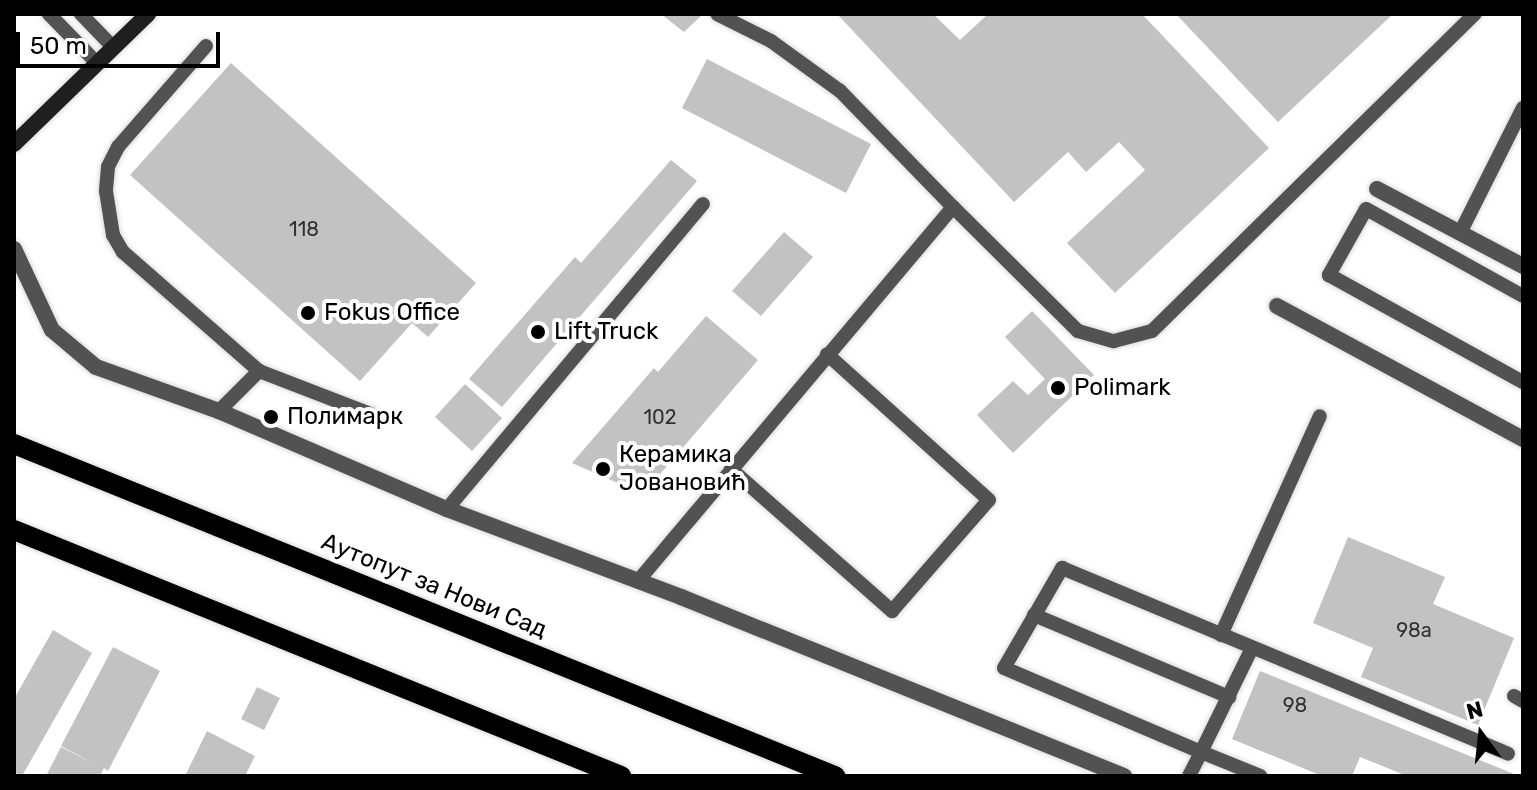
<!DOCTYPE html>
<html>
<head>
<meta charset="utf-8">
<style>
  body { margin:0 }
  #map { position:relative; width:1537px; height:790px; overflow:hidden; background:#fff; font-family:Rubik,sans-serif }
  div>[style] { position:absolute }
  .building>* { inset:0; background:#c2c2c2 }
  .roads { filter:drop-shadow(0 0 2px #dbdbdb) drop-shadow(0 0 2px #dbdbdb) }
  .lane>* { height:14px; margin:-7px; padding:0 7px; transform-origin:7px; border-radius:7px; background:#525252 }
  .street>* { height:16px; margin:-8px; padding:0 8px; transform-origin:8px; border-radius:8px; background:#525252 }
  .secondary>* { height:16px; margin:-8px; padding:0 8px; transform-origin:8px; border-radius:8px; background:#1f1f1f }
  .primary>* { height:20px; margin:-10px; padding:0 10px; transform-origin:10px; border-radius:10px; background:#000 }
  .dots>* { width:22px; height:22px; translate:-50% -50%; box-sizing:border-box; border:4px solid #fff; border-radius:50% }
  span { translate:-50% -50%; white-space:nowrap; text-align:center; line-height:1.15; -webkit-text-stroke:8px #fff; paint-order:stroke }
  .number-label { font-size:20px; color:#303030 }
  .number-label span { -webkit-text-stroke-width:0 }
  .poi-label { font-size:24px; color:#000 }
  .left { translate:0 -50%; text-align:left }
  .street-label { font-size:24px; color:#000 }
  .frame { position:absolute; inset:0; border:16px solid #000; pointer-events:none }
  .north { position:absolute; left:1441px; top:694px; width:80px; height:80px; -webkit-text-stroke:6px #fff; paint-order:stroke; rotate:345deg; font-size:22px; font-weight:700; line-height:32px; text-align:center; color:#000 }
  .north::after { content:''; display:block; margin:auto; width:28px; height:36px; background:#000; clip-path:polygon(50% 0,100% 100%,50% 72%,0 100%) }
  .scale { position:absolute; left:16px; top:32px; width:204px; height:36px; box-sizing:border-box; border:4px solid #000; border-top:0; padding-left:10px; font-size:24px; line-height:28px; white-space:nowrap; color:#000; -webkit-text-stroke:6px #fff; paint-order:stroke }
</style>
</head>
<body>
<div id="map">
  <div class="building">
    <div style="clip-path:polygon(661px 14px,703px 14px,684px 32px)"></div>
    <div style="clip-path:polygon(837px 14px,933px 14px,960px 40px,988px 14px,1142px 14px,1269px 148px,1115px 293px,1067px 243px,1145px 170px,1119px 142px,1086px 172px,1068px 152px,1014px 202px)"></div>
    <div style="clip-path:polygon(1176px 14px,1393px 14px,1278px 122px)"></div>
    <div style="clip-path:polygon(707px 59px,871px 144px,846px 193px,682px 108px)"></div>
    <div style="clip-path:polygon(231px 63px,476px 283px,428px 337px,412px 323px,360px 381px,130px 175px)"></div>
    <div style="clip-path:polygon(671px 160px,697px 181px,502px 407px,469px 379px,575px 257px,581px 263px)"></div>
    <div style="clip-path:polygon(784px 232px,813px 257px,761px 316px,732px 291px)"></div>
    <div style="clip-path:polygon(1032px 311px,1094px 375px,1013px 453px,977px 415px,1013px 381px,1028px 395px,1045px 379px,1005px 337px)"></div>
    <div style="clip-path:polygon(706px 316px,758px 360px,643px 494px,572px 463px,654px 368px,658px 372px)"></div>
    <div style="clip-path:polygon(465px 384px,502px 418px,472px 451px,435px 417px)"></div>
    <div style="clip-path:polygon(1348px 537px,1445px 577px,1433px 604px,1514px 638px,1478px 725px,1361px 677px,1373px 648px,1313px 623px)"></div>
    <div style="clip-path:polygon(53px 630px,92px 653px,22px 776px,14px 772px,14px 699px)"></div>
    <div style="clip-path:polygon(113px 647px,160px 671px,108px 771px,104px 768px,100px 776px,46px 776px,61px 747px,98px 766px,61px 746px)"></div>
    <div style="clip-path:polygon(1260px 671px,1519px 776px,1407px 776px,1360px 757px,1352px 776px,1322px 776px,1232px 739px)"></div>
    <div style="clip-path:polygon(257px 687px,280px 698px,264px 730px,241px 719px)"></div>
    <div style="clip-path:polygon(207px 731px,255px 756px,245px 776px,185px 776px)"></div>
  </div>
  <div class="roads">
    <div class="lane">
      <div style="left:49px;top:14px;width:69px;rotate:45.6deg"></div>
      <div style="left:81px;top:14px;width:46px;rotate:45.9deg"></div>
      <div style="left:206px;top:46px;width:134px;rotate:131.1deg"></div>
      <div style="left:118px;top:147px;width:22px;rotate:117deg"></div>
      <div style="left:108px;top:167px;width:24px;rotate:95deg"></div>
      <div style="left:106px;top:191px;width:45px;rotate:81deg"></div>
      <div style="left:113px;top:235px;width:20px;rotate:60deg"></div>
      <div style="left:123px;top:252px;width:181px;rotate:41.2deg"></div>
      <div style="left:259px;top:371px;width:128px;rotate:21.1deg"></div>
      <div style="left:953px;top:207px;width:176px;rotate:44.8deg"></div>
      <div style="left:1078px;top:331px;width:37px;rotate:16deg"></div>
      <div style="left:1114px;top:341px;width:39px;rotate:-15deg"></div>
      <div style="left:1152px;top:331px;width:453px;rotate:-44.5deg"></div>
      <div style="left:1460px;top:233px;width:140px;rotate:-63.3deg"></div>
      <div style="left:1523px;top:296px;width:179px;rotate:-151deg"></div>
      <div style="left:1366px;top:209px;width:76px;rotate:119.3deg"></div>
      <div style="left:1329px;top:275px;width:222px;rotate:28.9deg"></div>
      <div style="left:219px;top:411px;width:57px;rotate:-45deg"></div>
      <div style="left:731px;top:469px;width:215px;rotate:41.4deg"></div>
      <div style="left:892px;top:611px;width:147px;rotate:-48.9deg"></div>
      <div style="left:989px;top:500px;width:218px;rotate:-138deg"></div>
      <div style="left:447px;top:509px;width:398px;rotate:-50deg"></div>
      <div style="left:638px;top:581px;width:489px;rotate:-49.9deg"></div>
      <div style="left:953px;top:207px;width:162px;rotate:-134.2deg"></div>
      <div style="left:840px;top:91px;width:85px;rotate:-144.1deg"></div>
      <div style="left:771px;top:41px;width:60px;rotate:-153.4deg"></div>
      <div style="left:1034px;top:615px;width:212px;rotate:22.8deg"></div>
      <div style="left:1221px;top:635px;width:240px;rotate:-65.7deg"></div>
      <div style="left:1252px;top:648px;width:116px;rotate:116.1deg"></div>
      <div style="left:1201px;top:752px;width:214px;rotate:-156.9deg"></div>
      <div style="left:1004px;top:668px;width:116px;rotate:-59.9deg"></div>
      <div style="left:1062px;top:568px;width:483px;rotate:22.6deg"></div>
      <div style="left:1514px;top:696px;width:10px;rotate:29deg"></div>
      <div style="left:1189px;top:776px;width:27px;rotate:-63deg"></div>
      <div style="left:1201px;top:752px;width:64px;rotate:22.1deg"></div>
    </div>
    <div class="street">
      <div style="left:1377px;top:189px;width:165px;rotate:27.8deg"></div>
      <div style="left:14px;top:249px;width:89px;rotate:64.9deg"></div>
      <div style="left:52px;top:330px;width:57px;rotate:40.1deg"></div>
      <div style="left:96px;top:367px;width:131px;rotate:19.7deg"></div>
      <div style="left:219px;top:411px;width:248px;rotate:23.3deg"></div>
      <div style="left:447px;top:509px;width:250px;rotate:20.6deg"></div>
      <div style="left:681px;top:597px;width:478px;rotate:22deg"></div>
      <div style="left:1277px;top:306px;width:280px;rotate:28.4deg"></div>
    </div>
    <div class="secondary">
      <div style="left:14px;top:144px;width:187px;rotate:-44.1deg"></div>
    </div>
    <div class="primary">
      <div style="left:14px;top:444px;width:886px;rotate:22.02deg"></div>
      <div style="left:14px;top:530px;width:655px;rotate:22.06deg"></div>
    </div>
  </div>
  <div class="dots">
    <div style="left:308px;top:313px;background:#000"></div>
    <div style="left:538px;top:332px;background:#000"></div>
    <div style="left:1058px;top:388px;background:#000"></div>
    <div style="left:271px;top:417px;background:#000"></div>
    <div style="left:603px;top:469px;background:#000"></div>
  </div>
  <div class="number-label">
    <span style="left:304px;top:229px">118</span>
    <span style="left:660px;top:417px">102</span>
    <span style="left:1414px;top:630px">98a</span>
    <span style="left:1295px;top:705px">98</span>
  </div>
  <div class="poi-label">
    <span class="left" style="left:324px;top:313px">Fokus Office</span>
    <span class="left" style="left:554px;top:332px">Lift Truck</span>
    <span class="left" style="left:1074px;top:388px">Polimark</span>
    <span class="left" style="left:287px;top:417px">Полимарк</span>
    <span class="left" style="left:619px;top:469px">Керамика<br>Јовановић</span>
  </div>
  <div class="street-label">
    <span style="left:434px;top:586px;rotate:22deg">Аутопут за Нови Сад</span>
  </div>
  <div class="frame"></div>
  <div class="north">N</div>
  <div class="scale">50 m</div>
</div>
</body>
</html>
